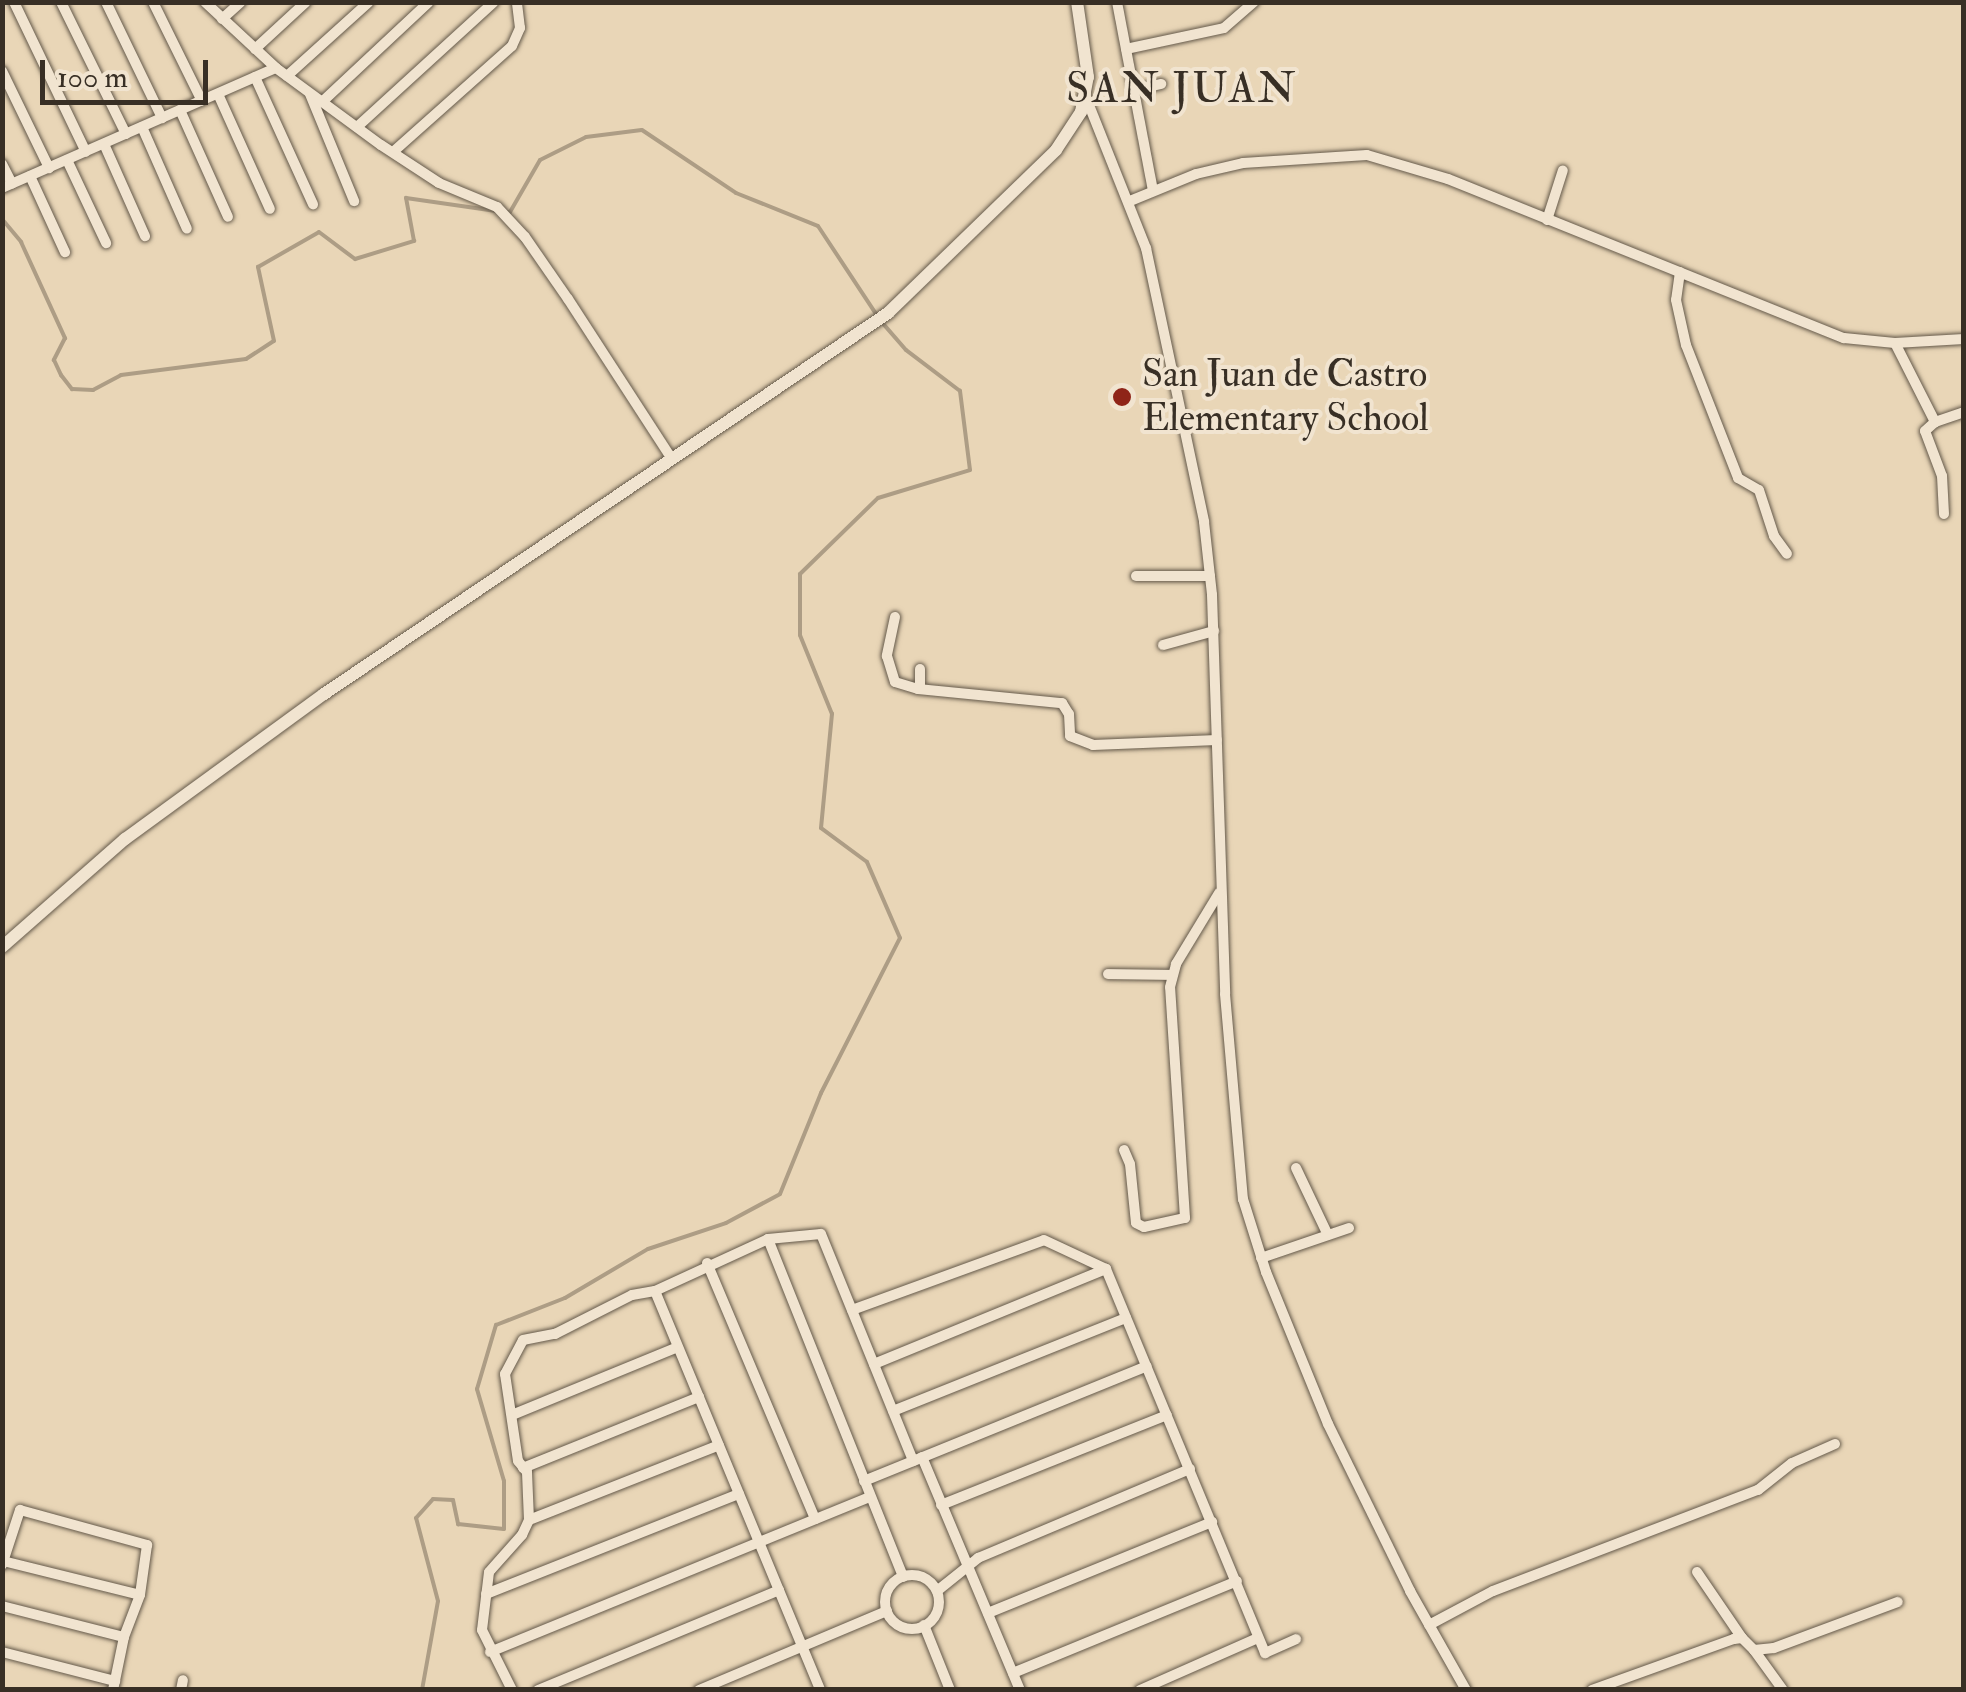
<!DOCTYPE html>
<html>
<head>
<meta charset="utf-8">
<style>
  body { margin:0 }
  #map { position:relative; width:1966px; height:1692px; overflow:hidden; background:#e9d6b7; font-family:"IM FELL Double Pica",serif }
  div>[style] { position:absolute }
  .stream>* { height:4px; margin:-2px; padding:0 2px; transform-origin:2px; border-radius:2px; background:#ad9d85 }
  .roads { filter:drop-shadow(0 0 2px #64594a) drop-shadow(0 0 2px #64594a) }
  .minor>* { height:10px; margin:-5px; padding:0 5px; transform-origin:5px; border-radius:5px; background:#f1e4d0 }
  .minor>.ring { margin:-5px; padding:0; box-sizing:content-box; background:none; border:10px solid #f1e4d0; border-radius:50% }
  .tertiary>* { height:12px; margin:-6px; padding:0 6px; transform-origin:6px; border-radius:6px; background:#f1e4d0 }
  .dots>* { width:28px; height:28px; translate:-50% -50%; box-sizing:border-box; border:5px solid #f1e4d0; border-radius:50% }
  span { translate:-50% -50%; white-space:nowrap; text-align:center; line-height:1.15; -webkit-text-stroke:8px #f1e4d0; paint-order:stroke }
  .poi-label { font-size:38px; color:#382f25 }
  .left { translate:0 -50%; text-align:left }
  .quarter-label { font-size:42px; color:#382f25; letter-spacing:2.5px }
  .frame { position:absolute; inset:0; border:5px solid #382f25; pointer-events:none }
  .scale { position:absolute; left:40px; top:60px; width:168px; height:45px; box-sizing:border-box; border:5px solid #382f25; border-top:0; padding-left:12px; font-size:30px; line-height:35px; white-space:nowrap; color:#382f25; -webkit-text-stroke:8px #f1e4d0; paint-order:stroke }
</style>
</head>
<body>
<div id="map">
  <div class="stream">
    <div style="left:505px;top:212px;width:5px"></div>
    <div style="left:510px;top:212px;width:60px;rotate:-60deg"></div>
    <div style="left:540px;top:160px;width:51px;rotate:-26.6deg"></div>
    <div style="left:586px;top:137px;width:56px;rotate:-7.1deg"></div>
    <div style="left:642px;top:130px;width:113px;rotate:33.8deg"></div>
    <div style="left:736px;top:193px;width:88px;rotate:21.9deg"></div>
    <div style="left:818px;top:226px;width:105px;rotate:56.6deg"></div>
    <div style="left:2px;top:219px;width:30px;rotate:50deg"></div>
    <div style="left:21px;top:242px;width:106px;rotate:65.4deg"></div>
    <div style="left:65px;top:338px;width:25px;rotate:117deg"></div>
    <div style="left:54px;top:360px;width:17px;rotate:65deg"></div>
    <div style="left:61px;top:375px;width:18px;rotate:52deg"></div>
    <div style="left:72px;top:389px;width:21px;rotate:3deg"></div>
    <div style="left:93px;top:390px;width:32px;rotate:-28deg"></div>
    <div style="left:121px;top:375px;width:126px;rotate:-7.3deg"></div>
    <div style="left:246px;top:359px;width:33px;rotate:-33deg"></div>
    <div style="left:274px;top:341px;width:76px;rotate:-102.2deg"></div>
    <div style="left:258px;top:267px;width:70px;rotate:-29.8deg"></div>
    <div style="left:319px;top:232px;width:45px;rotate:36.9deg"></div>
    <div style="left:355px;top:259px;width:62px;rotate:-17deg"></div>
    <div style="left:414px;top:241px;width:44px;rotate:-100.5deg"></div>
    <div style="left:406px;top:198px;width:91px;rotate:8.2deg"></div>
    <div style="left:422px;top:1690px;width:90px;rotate:-79.8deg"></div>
    <div style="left:438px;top:1601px;width:86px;rotate:-104.8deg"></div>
    <div style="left:416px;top:1518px;width:25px;rotate:-48deg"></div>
    <div style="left:433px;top:1499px;width:20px;rotate:3deg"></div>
    <div style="left:453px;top:1500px;width:25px;rotate:78deg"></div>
    <div style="left:458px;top:1524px;width:46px;rotate:6.2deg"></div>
    <div style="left:504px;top:1529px;width:48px;rotate:-90deg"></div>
    <div style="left:504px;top:1481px;width:96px;rotate:-106.4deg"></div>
    <div style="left:477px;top:1389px;width:67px;rotate:-73.5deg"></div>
    <div style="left:496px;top:1325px;width:74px;rotate:-21.4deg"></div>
    <div style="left:565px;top:1298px;width:96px;rotate:-30.6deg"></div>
    <div style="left:648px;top:1249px;width:82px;rotate:-18.4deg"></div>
    <div style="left:726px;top:1223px;width:61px;rotate:-28.2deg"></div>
    <div style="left:780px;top:1194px;width:109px;rotate:-67.9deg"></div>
    <div style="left:821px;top:1093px;width:174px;rotate:-63deg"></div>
    <div style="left:900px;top:938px;width:83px;rotate:-113.5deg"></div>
    <div style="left:867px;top:862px;width:57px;rotate:-143.5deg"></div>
    <div style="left:821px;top:828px;width:115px;rotate:-84.5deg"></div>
    <div style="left:832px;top:714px;width:85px;rotate:-112.1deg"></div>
    <div style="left:800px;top:635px;width:61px;rotate:-90deg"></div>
    <div style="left:800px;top:574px;width:109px;rotate:-44.3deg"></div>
    <div style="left:878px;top:498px;width:96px;rotate:-16.9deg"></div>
    <div style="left:970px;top:470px;width:80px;rotate:-97.2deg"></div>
    <div style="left:960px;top:391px;width:68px;rotate:-142.8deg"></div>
    <div style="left:906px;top:350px;width:37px;rotate:-131deg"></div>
  </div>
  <div class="roads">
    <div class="minor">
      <div style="left:14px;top:2px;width:166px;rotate:64.4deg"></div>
      <div style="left:61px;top:2px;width:147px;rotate:63.8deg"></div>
      <div style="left:106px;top:2px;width:129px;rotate:64.2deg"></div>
      <div style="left:153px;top:2px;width:110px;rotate:63.7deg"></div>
      <div style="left:205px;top:2px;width:97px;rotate:42.9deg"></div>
      <div style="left:276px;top:68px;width:130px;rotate:36.3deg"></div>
      <div style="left:381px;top:145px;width:69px;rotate:33.2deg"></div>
      <div style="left:439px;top:183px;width:63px;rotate:22.5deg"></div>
      <div style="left:497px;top:207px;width:41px;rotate:47deg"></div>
      <div style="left:525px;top:237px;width:75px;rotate:55.3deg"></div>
      <div style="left:568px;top:299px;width:191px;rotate:57deg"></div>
      <div style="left:1117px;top:2px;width:191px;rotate:79.2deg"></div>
      <div style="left:222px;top:19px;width:25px;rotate:-42deg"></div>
      <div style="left:255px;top:49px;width:69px;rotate:-42.7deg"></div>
      <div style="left:1126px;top:49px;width:100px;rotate:-12.1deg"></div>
      <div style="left:1224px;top:28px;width:40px;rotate:-41deg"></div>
      <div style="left:2px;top:71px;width:108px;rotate:64.1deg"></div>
      <div style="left:287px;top:76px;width:110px;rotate:-42.1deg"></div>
      <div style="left:255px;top:77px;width:140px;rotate:65.5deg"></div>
      <div style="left:1135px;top:90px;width:27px;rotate:-13deg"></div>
      <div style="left:218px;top:94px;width:126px;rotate:65.7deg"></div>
      <div style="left:310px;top:94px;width:116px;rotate:67.6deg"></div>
      <div style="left:1085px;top:95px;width:165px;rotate:68.3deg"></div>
      <div style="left:1146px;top:248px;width:280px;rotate:78deg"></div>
      <div style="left:1204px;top:522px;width:73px;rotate:83.7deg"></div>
      <div style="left:1212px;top:595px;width:399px;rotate:88.1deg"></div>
      <div style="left:1225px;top:994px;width:206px;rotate:85deg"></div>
      <div style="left:1243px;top:1199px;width:77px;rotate:72.5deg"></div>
      <div style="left:1266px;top:1272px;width:164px;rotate:67.8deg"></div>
      <div style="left:1328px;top:1424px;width:186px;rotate:63.8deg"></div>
      <div style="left:1410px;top:1591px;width:114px;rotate:60.5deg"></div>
      <div style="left:322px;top:102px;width:146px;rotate:-43.1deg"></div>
      <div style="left:180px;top:110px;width:117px;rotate:65.8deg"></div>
      <div style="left:142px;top:127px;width:111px;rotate:66.2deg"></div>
      <div style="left:357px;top:127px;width:185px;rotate:-42.4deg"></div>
      <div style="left:104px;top:144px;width:101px;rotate:66deg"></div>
      <div style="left:393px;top:152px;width:159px;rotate:-41.7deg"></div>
      <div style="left:512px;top:46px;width:20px;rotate:-66deg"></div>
      <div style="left:520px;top:28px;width:26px;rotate:-97deg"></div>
      <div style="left:67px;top:160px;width:92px;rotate:64.8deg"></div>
      <div style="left:2px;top:164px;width:22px;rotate:63deg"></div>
      <div style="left:30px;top:176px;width:84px;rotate:65.3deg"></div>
      <div style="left:2px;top:188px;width:299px;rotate:-23.7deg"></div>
      <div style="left:1130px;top:201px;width:71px;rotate:-22.2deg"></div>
      <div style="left:1196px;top:174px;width:48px;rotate:-13.2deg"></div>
      <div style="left:1243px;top:163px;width:124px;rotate:-3.7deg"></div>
      <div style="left:1367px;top:155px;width:84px;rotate:16.5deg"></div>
      <div style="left:1448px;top:179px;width:427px;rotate:21.9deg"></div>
      <div style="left:1844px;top:338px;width:51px;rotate:5.6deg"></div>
      <div style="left:1895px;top:343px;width:69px;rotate:-3.3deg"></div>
      <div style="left:1547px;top:220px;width:52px;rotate:-72.3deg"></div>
      <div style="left:1680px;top:272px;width:28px;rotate:98deg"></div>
      <div style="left:1676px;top:300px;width:46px;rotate:77.5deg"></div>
      <div style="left:1686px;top:345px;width:143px;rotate:68.6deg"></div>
      <div style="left:1738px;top:478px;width:24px;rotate:30deg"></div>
      <div style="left:1759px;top:490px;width:48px;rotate:71.9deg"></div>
      <div style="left:1774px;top:536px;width:22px;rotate:54deg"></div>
      <div style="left:1895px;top:343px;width:89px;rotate:63.1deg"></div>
      <div style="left:1944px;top:514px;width:38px;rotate:-93deg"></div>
      <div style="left:1942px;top:476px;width:48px;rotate:-110.7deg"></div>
      <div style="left:1925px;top:431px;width:13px;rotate:-42deg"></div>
      <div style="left:1935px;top:422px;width:31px;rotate:-19deg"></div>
      <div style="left:1136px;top:576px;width:74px"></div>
      <div style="left:895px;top:617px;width:40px;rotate:102deg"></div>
      <div style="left:887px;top:656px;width:27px;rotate:73deg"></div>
      <div style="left:895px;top:682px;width:24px;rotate:17deg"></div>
      <div style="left:918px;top:689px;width:145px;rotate:5.6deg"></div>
      <div style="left:1062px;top:703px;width:13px;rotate:58deg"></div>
      <div style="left:1069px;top:714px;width:22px;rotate:87deg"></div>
      <div style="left:1070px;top:736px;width:25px;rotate:21deg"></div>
      <div style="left:1093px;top:745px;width:124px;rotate:-2.3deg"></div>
      <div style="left:1163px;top:645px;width:53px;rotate:-15.4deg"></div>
      <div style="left:920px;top:689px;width:20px;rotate:-90deg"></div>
      <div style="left:1108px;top:974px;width:64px;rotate:0.9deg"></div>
      <div style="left:1124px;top:1150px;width:15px;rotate:67deg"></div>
      <div style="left:1130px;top:1164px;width:59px;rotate:84.2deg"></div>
      <div style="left:1136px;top:1223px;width:9px;rotate:27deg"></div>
      <div style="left:1144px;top:1227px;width:42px;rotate:-12.4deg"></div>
      <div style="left:1185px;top:1218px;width:231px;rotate:-93.7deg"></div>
      <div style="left:1170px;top:987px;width:24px;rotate:-75deg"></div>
      <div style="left:1176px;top:964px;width:83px;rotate:-58.8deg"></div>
      <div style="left:1296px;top:1168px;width:74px;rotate:64.5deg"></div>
      <div style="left:768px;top:1239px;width:364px;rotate:68.2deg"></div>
      <div style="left:1261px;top:1258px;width:93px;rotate:-18.8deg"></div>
      <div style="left:707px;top:1263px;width:278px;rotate:67.1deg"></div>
      <div style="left:655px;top:1291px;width:432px;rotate:67.5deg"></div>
      <div style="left:852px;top:1310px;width:204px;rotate:-20deg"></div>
      <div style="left:1044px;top:1240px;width:68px;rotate:25.1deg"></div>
      <div style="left:1106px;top:1269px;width:416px;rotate:67.5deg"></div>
      <div style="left:1265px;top:1653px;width:34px;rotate:-24deg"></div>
      <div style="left:874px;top:1364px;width:251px;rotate:-22.3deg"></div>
      <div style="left:893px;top:1411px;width:251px;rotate:-21.8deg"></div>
      <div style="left:512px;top:1415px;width:179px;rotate:-22.3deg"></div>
      <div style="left:922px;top:1457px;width:253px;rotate:67.2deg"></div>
      <div style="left:523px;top:1468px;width:190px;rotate:-22deg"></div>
      <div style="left:864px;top:1481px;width:305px;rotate:-22.1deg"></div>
      <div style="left:941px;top:1505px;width:243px;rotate:-21.7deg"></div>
      <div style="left:529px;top:1520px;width:204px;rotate:-21.5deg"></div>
      <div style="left:3px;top:1561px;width:141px;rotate:13.9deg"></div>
      <div style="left:2px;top:1565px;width:58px;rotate:-71.9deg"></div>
      <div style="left:20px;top:1510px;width:132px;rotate:15.4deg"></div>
      <div style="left:147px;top:1545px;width:50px;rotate:98deg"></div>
      <div style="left:140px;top:1595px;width:45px;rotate:110.9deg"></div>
      <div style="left:124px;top:1637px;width:54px;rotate:101.7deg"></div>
      <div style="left:1697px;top:1572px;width:80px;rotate:55.7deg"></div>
      <div class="ring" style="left:885px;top:1575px;width:44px;height:44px"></div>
      <div style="left:937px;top:1591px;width:53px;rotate:-38.8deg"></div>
      <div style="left:978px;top:1558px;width:230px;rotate:-22.8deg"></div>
      <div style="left:486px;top:1594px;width:272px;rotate:-21.6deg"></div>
      <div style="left:2px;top:1606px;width:126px;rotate:14.3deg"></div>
      <div style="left:988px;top:1613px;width:242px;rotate:-22.1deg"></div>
      <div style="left:924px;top:1625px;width:70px;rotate:68.2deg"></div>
      <div style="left:1429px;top:1625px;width:72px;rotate:-28deg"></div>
      <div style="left:1493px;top:1591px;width:284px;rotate:-20.9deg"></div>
      <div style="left:1758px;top:1490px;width:43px;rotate:-38.5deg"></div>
      <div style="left:1792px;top:1463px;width:47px;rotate:-23.8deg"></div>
      <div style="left:1754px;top:1650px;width:49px;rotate:54.1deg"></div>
      <div style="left:2px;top:1652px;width:117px;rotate:14.4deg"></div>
      <div style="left:490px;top:1652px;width:410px;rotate:-22.2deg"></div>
      <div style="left:1013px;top:1673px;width:242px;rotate:-22.3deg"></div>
      <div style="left:181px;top:1690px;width:10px;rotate:-79deg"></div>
      <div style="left:512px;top:1690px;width:67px;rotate:-116.6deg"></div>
      <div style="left:482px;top:1630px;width:58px;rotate:-83.1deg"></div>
      <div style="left:489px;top:1572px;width:50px;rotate:-48.3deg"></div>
      <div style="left:522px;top:1535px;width:17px;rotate:-65deg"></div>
      <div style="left:529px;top:1520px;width:48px;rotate:-92.4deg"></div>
      <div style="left:527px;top:1472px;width:14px;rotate:-129deg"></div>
      <div style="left:518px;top:1461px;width:88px;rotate:-98.5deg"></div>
      <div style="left:505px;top:1374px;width:38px;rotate:-62deg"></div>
      <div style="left:523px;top:1340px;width:33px;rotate:-11deg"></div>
      <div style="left:555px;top:1334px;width:86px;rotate:-26.9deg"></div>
      <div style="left:632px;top:1295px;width:23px;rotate:-10deg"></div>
      <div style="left:655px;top:1291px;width:124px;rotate:-24.7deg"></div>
      <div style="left:768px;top:1239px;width:53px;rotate:-5.4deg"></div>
      <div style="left:821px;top:1234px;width:245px;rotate:67.9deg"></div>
      <div style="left:538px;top:1690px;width:261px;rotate:-22.5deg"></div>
      <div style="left:699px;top:1690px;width:204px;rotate:-22.8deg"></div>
      <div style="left:1140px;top:1690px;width:129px;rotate:-23.8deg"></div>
      <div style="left:1592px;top:1690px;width:151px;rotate:-19.8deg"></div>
      <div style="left:1734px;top:1639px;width:8px;rotate:-7deg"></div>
      <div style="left:1742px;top:1638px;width:17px;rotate:45deg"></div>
      <div style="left:1754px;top:1650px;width:20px;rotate:-6deg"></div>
      <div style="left:1774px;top:1648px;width:132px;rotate:-20.4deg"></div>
    </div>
    <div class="tertiary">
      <div style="left:2px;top:947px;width:164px;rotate:-41.3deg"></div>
      <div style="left:125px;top:839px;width:246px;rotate:-36.1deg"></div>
      <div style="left:324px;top:694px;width:681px;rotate:-34.04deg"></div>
      <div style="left:888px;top:313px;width:234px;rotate:-44.1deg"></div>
      <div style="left:1056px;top:150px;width:45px;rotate:-56.7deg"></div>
      <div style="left:1081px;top:112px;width:36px;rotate:-79deg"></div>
      <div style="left:1088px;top:77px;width:76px;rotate:-98.3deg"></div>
    </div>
  </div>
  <div class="dots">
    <div style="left:1122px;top:397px;background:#8f2418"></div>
  </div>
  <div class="poi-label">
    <span class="left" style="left:1142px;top:397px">San Juan de Castro<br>Elementary School</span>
  </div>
  <div class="quarter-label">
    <span style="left:1182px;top:89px">SAN JUAN</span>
  </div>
  <div class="frame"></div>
  <div class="scale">100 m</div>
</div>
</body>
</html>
